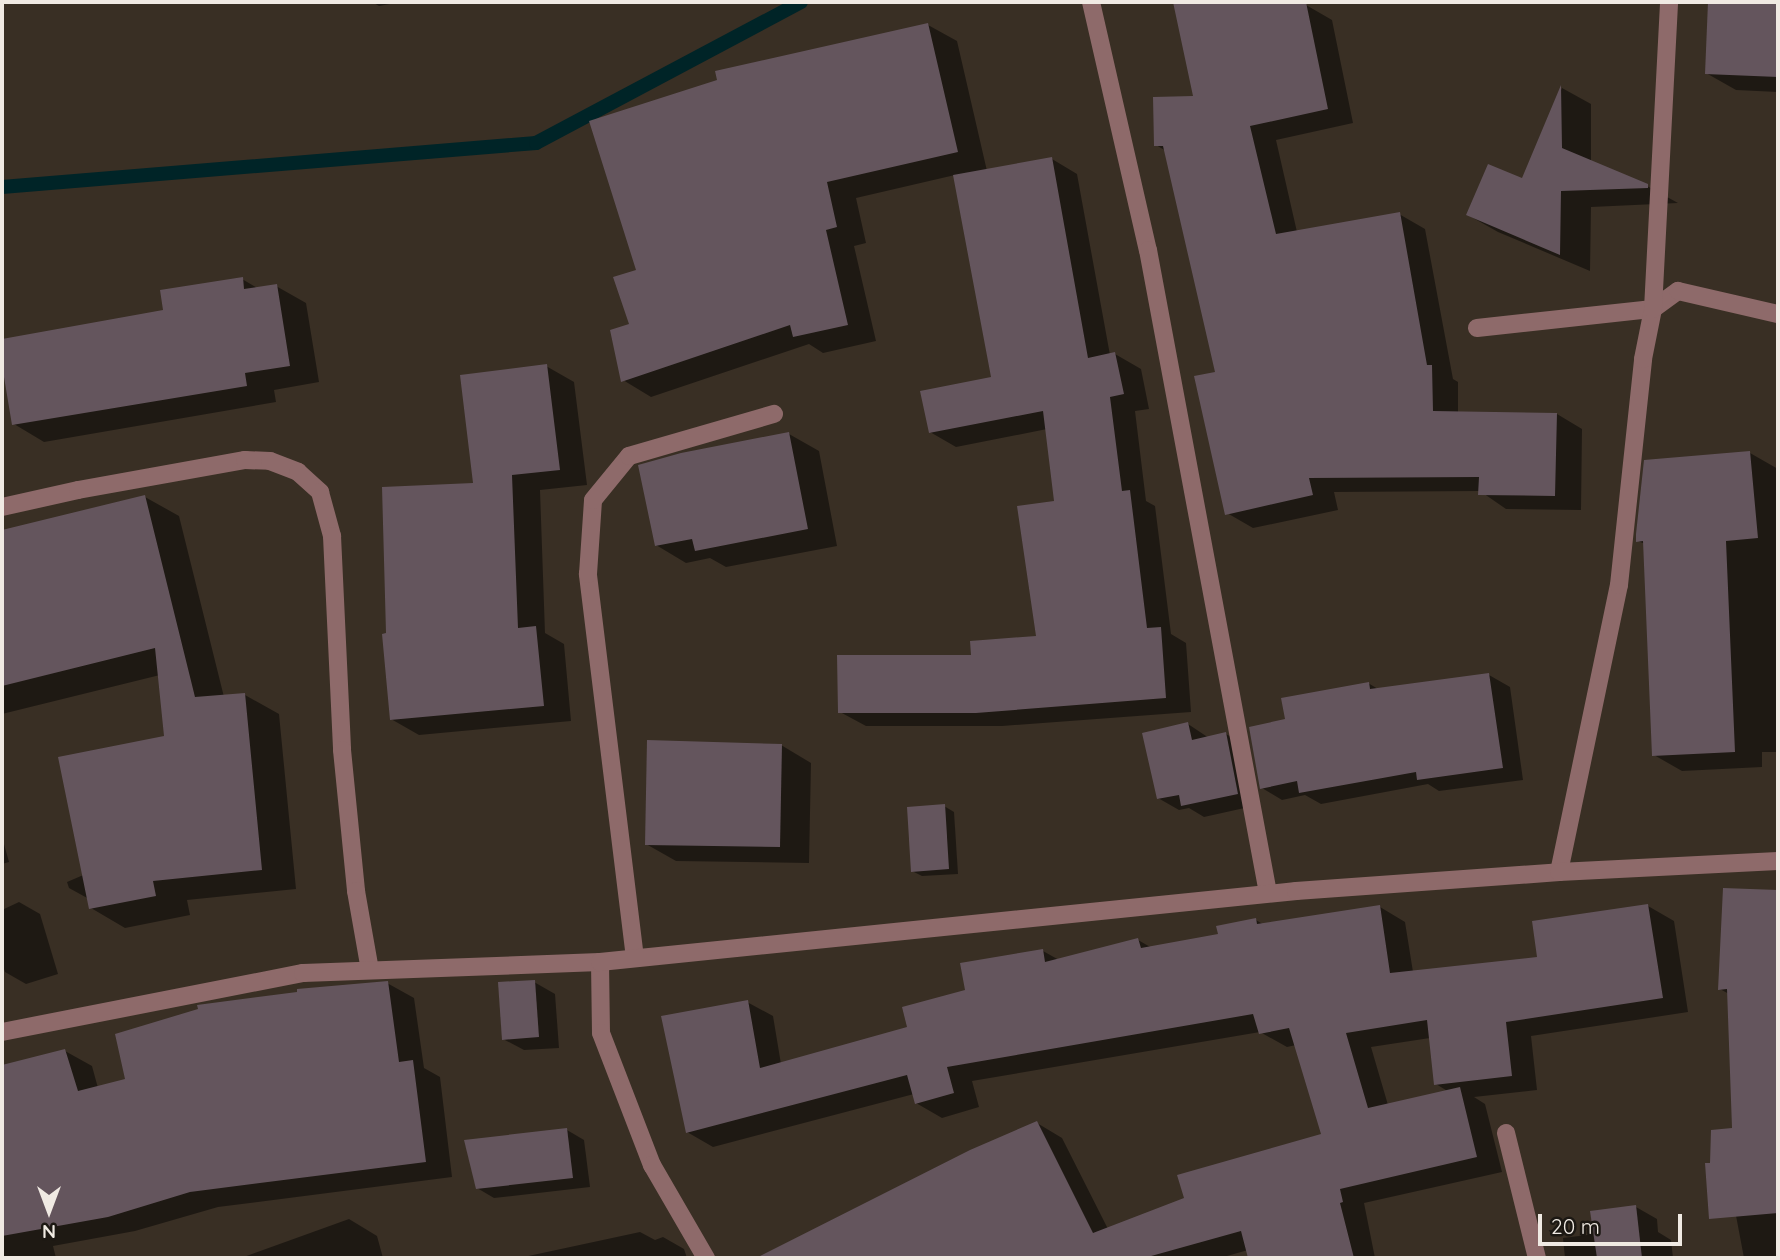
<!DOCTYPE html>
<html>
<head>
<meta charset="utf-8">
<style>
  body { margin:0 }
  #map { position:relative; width:1780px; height:1260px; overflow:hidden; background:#392f24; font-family:Quicksand,sans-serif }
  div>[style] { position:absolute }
  .shadow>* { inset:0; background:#0007 }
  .stream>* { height:14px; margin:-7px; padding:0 7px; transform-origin:7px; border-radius:7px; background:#002427 }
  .building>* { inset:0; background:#64555d }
  .minor>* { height:18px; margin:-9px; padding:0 9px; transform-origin:9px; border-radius:9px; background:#8e6a6a }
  span { translate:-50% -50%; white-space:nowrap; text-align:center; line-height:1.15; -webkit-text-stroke:5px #1c1813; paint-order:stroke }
  .frame { position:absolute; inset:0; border:4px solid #f0eae3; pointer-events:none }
  .north { position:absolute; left:14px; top:1176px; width:70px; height:70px; -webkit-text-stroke:5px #1c1813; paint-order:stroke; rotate:180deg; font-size:19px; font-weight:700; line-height:28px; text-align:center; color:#f0eae3 }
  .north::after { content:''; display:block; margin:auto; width:24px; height:32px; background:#f0eae3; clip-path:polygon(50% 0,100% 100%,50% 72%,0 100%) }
  .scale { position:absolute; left:1538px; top:1214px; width:144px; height:32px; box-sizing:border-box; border:4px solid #f0eae3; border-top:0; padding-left:9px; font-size:21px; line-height:24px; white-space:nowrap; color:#f0eae3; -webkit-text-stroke:5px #1c1813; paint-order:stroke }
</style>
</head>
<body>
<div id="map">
  <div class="shadow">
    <div style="clip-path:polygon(372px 2px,401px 2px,379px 6px)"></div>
    <div style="clip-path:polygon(1709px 2px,1778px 2px,1778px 92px,1736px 90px,1706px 73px)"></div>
    <div style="clip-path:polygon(1306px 5px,1332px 20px,1353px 123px,1276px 140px,1297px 232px,1399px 214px,1425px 229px,1453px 379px,1458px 382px,1458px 413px,1557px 414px,1582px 429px,1581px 510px,1506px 509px,1480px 491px,1334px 492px,1338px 510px,1253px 528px,1227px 513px,1217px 373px,1166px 151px,1156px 145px,1195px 98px)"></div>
    <div style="clip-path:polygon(928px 25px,957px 41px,987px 171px,1052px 159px,1077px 174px,1110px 355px,1115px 354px,1141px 369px,1149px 409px,1135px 411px,1146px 501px,1155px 506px,1171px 634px,1186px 643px,1191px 712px,1002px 726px,866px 726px,840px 712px,973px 657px,1038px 638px,1056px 502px,1047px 429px,956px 447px,930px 432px,993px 378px,955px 175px,856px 198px,866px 243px,854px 246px,876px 341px,823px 353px,809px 344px,651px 397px,623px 380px,638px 271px)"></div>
    <div style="clip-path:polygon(1562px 88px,1591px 104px,1591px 162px,1647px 186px,1678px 203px,1591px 207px,1590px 271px,1498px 232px,1468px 215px,1523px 180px)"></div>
    <div style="clip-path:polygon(242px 279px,259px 289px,276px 286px,306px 303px,319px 382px,274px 390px,276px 402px,44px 442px,14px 424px,2px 341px,165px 312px)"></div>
    <div style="clip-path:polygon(546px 366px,574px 382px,587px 485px,540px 490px,545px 633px,564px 644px,571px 721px,419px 735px,391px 719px,388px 635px)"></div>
    <div style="clip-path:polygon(789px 434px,819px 451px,837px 546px,726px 567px,710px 558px,686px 563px,656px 545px)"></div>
    <div style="clip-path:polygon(1750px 453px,1778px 469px,1778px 752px,1762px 752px,1762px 767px,1682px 771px,1654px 755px,1645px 544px,1638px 541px)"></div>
    <div style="clip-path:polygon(145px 497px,179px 516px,224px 697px,245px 695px,279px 714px,296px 889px,187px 900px,190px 915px,125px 928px,91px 908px,89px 899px,69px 888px,67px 882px,172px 837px,160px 675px,2px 714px,2px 532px)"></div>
    <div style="clip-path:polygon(1489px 675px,1510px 687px,1523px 780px,1439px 791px,1428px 784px,1321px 804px,1305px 795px,1282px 800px,1262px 788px,1368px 683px,1378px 689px)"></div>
    <div style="clip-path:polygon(1188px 724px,1209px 738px,1226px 734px,1247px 746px,1258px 805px,1204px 817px,1189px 808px,1179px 810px,1158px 798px)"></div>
    <div style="clip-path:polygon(781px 745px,811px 763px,809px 863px,676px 861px,646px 844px)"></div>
    <div style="clip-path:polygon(944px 806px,954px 812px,958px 874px,922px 876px,912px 871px)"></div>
    <div style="clip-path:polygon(2px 837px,9px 862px,2px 864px)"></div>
    <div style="clip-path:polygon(1725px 889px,1778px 891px,1778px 1258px,1744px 1258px,1720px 1131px,1733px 1130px,1729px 994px,1720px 989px)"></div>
    <div style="clip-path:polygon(19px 902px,40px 914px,58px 974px,26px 984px,5px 972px,2px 963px,2px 910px)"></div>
    <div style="clip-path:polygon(evenodd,1648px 906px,1674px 921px,1688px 1012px,1531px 1036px,1537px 1090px,1474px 1097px,1485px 1104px,1502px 1172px,1364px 1203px,1375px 1258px,1250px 1258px,1248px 1250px,1220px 1258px,794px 1258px,787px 1245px,1037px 1123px,1062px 1138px,1108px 1229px,1186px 1199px,1323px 1135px,1296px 1045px,1287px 1047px,1260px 1032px,972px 1081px,979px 1107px,942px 1118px,916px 1103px,914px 1094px,713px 1147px,687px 1132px,747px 1002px,773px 1016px,781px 1064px,910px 1028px,967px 991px,1043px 951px,1059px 960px,1138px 940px,1152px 948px,1220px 935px,1256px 920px,1264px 925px,1380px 907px,1405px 922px,1413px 972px,1539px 958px,1648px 906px,1430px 1038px,1436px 1084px,1449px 1092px,1388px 1105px,1371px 1047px,1430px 1038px)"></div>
    <div style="clip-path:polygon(534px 982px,555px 994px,559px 1048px,524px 1050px,503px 1039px)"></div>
    <div style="clip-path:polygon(387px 983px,414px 998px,424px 1068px,440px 1077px,452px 1177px,218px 1207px,135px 1231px,53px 1246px,56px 1258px,2px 1258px,2px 1067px,65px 1051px,92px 1066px,98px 1088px,127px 1080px)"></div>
    <div style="clip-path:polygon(567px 1130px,584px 1140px,590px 1187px,494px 1198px,477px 1188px)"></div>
    <div style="clip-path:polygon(1636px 1207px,1657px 1219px,1658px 1232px,1671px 1240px,1673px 1258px,1565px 1258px,1563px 1238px,1595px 1234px)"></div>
    <div style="clip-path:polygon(349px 1219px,377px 1236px,383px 1258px,241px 1258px)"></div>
    <div style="clip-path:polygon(640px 1232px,655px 1240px,663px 1237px,684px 1249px,687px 1258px,519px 1258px)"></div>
  </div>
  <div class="stream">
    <div style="left:2px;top:187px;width:536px;rotate:-4.71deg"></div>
    <div style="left:536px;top:143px;width:300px;rotate:-28deg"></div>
  </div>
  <div class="building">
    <div style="clip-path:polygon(1173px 2px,1306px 2px,1328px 109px,1250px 126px,1276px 234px,1400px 212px,1427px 365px,1432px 365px,1433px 411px,1557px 413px,1555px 496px,1478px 495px,1479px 477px,1309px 478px,1313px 495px,1225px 515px,1194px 376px,1215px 372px,1163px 146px,1154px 146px,1153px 97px,1193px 96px)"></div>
    <div style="clip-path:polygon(1708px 2px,1778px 2px,1778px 77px,1705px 74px)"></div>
    <div style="clip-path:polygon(928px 23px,958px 152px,827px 182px,837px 227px,826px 230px,848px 325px,793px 337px,790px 325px,621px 382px,610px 330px,629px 324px,613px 277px,636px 270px,589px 121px,717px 80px,715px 71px)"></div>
    <div style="clip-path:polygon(1561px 85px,1562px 148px,1648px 184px,1648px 188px,1561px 191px,1560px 255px,1466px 215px,1488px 164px,1522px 178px)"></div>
    <div style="clip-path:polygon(1052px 157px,1088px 358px,1115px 352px,1124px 394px,1110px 397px,1122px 491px,1130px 490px,1147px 628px,1161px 627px,1166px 698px,976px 713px,838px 713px,837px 655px,971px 655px,970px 641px,1036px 636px,1017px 506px,1054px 501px,1043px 411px,929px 433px,920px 391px,991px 377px,953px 175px)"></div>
    <div style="clip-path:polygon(243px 277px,244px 289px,277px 284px,290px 366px,245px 373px,247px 386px,12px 425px,2px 365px,2px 339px,163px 310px,160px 290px)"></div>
    <div style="clip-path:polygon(547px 364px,560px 470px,512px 475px,518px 628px,536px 626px,544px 706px,390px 720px,382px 634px,386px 633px,382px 487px,473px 483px,460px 375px)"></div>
    <div style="clip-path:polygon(789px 432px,808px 529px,695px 551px,692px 539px,655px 546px,638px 465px,681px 453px)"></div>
    <div style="clip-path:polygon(1750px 451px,1758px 538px,1726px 541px,1735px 752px,1652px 756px,1643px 541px,1636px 542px,1636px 534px,1644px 460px)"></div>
    <div style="clip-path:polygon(145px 495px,195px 697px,245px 693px,262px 870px,153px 881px,156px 896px,89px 909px,58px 757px,164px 736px,155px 648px,2px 686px,2px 530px)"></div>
    <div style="clip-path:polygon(1489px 673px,1503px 768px,1417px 780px,1416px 772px,1299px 793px,1297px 781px,1260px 789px,1249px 727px,1285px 719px,1281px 698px,1369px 682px,1370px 689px)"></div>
    <div style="clip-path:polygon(1188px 722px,1192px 740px,1226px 732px,1238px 794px,1181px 806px,1179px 795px,1157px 799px,1142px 733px)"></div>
    <div style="clip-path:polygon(647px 740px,782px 744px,780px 847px,645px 845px)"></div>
    <div style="clip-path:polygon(945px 804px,949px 869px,911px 872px,907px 807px)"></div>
    <div style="clip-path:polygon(1723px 888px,1778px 890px,1778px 1213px,1709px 1219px,1705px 1163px,1710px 1163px,1711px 1130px,1732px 1128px,1727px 989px,1718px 990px)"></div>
    <div style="clip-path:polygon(1648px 904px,1663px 998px,1506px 1022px,1512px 1076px,1434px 1085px,1427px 1020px,1346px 1033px,1368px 1108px,1460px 1087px,1477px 1157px,1340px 1189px,1343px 1202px,1340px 1203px,1354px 1258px,1248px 1258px,1241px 1231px,1144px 1258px,756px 1258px,970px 1150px,1037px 1121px,1093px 1233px,1184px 1198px,1177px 1175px,1321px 1134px,1289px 1028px,1259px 1034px,1253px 1014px,947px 1067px,954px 1093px,915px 1104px,907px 1075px,686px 1133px,661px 1016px,748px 1000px,760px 1068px,907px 1027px,902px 1007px,965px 990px,960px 963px,1043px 949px,1045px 962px,1138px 938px,1141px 948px,1218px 934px,1216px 926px,1256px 918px,1257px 924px,1380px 905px,1390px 973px,1537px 957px,1532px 921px)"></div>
    <div style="clip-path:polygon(535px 980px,539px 1037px,502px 1040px,498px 982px)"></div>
    <div style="clip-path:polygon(388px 981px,399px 1062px,413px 1060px,426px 1162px,190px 1192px,108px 1217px,2px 1236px,2px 1065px,65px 1049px,78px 1091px,125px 1079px,115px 1034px,198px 1009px,197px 1005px,297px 992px,297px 989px)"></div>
    <div style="clip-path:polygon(567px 1128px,573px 1178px,476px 1189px,464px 1140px)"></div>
    <div style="clip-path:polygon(1636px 1205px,1642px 1258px,1597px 1258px,1590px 1211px)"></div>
  </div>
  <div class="minor">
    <div style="left:1091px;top:2px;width:254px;rotate:77.1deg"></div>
    <div style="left:1148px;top:250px;width:654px;rotate:79.43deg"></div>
    <div style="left:1477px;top:328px;width:177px;rotate:-6.2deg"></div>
    <div style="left:1653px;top:309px;width:31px;rotate:-36deg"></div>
    <div style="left:1678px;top:291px;width:103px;rotate:13deg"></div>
    <div style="left:2px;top:507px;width:78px;rotate:-12.6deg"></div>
    <div style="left:78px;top:490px;width:170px;rotate:-10.2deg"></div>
    <div style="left:245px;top:460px;width:25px;rotate:2deg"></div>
    <div style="left:270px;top:461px;width:30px;rotate:21deg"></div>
    <div style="left:298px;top:472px;width:30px;rotate:42deg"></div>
    <div style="left:320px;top:492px;width:46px;rotate:74.7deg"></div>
    <div style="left:332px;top:536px;width:214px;rotate:87.3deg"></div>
    <div style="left:342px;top:750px;width:142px;rotate:84.3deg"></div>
    <div style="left:356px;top:891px;width:80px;rotate:80deg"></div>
    <div style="left:1559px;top:872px;width:293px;rotate:-78.2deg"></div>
    <div style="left:1619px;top:585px;width:227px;rotate:-83.9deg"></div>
    <div style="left:1643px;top:359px;width:51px;rotate:-78.7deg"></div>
    <div style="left:1653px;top:309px;width:307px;rotate:-87deg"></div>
    <div style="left:635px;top:958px;width:387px;rotate:-97deg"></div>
    <div style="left:588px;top:574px;width:74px;rotate:-86.1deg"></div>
    <div style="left:593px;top:500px;width:57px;rotate:-50.7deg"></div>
    <div style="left:629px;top:456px;width:151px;rotate:-16.2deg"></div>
    <div style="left:600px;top:962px;width:71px;rotate:89.2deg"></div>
    <div style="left:601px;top:1033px;width:142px;rotate:68.9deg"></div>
    <div style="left:652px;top:1165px;width:108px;rotate:59.9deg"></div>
    <div style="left:2px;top:1032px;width:307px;rotate:-11.1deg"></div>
    <div style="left:303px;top:973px;width:297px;rotate:-2.1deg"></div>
    <div style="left:600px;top:962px;width:700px;rotate:-5.82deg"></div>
    <div style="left:1296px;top:891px;width:264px;rotate:-4.1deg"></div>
    <div style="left:1559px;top:872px;width:219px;rotate:-2.9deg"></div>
    <div style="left:1506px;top:1133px;width:129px;rotate:76.1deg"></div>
  </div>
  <div class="frame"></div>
  <div class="north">N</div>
  <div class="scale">20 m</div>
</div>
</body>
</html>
